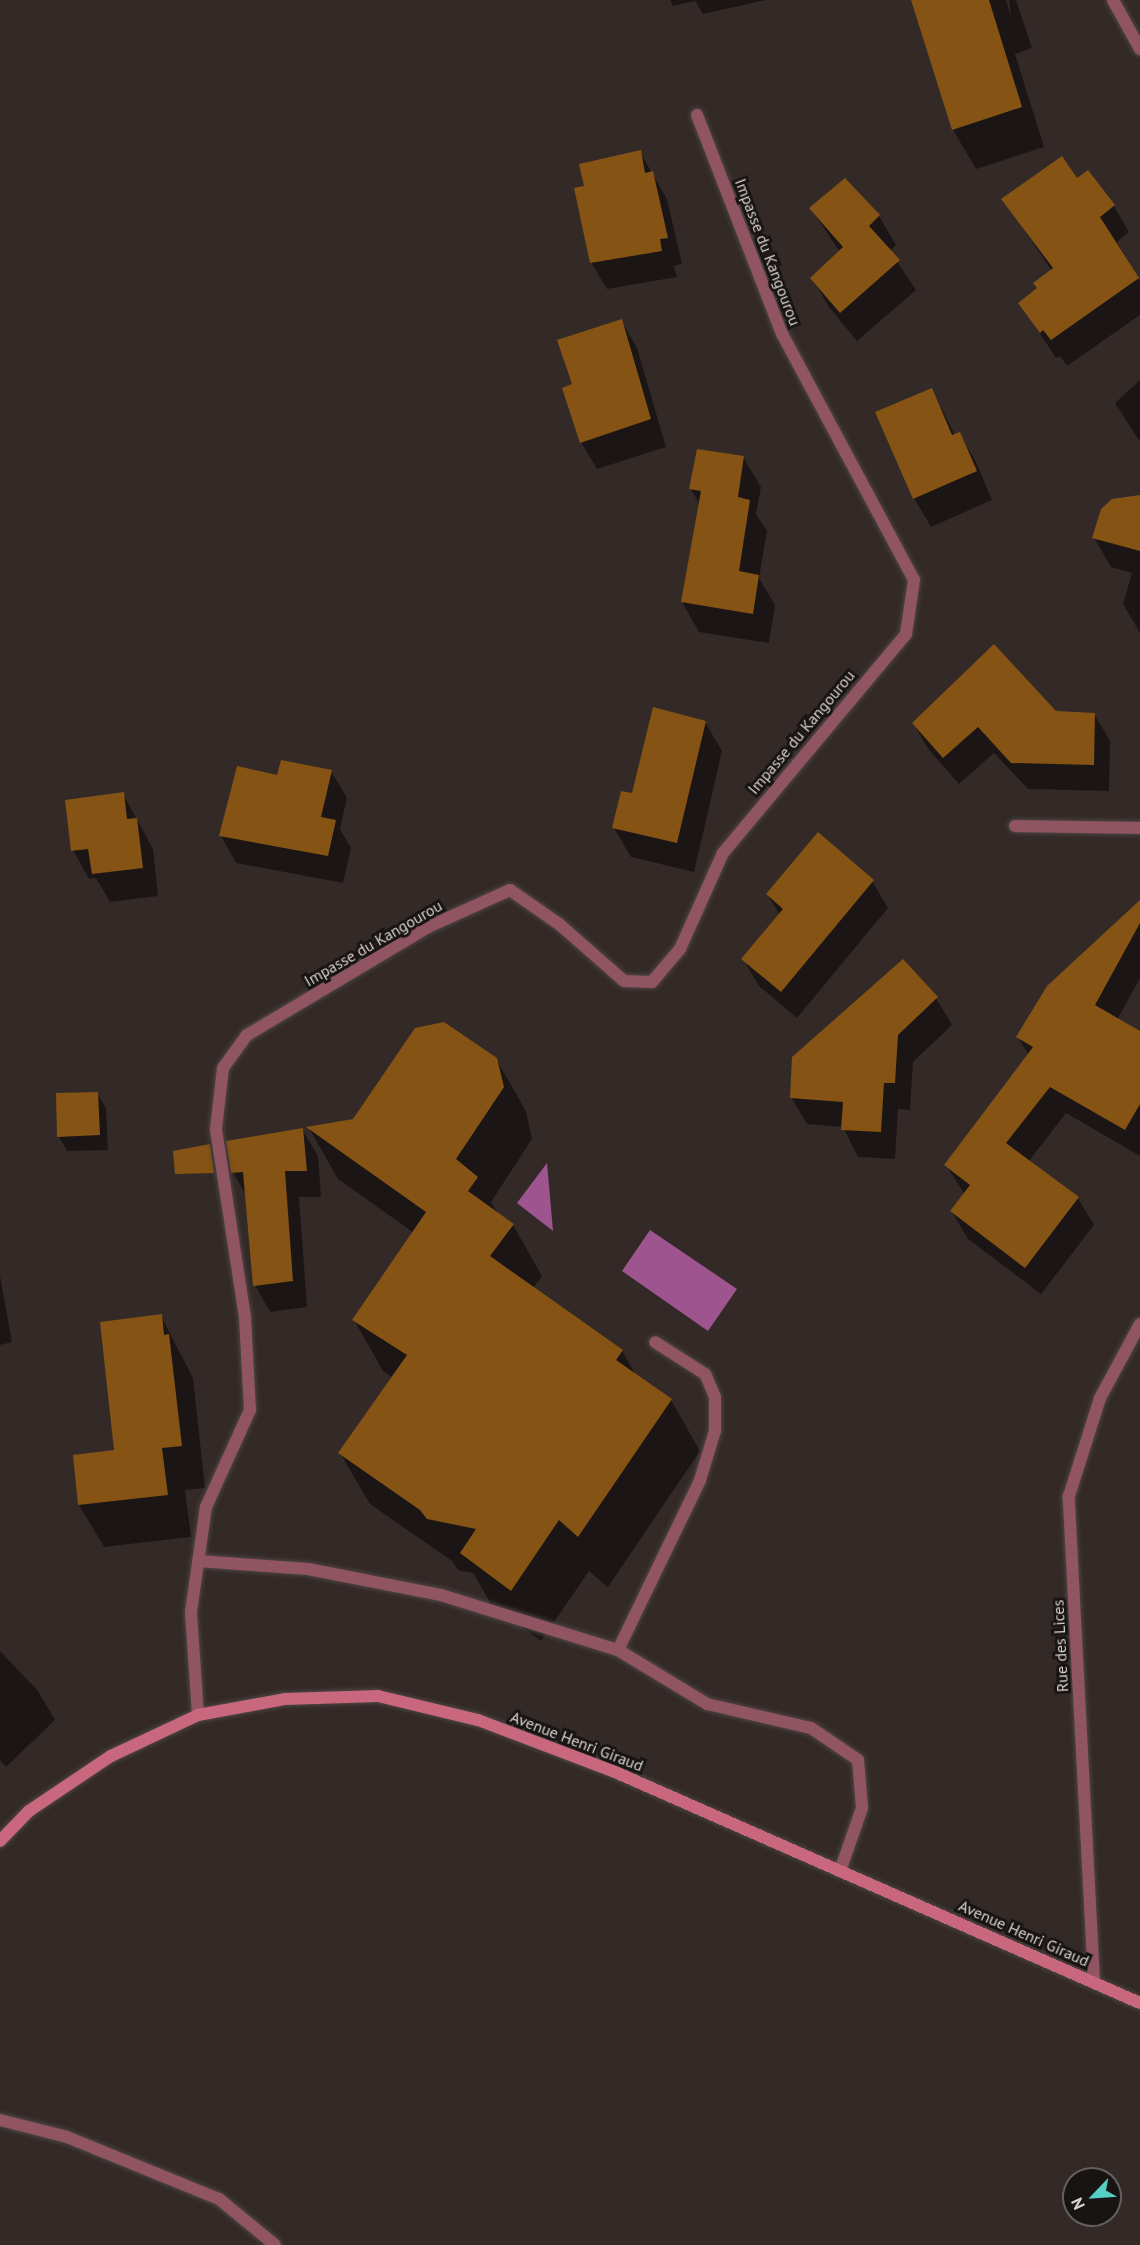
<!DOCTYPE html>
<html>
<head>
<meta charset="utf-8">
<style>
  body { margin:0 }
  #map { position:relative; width:1140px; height:2245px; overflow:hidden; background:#332a28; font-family:"PT Sans",sans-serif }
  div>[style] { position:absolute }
  .water>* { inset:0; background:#9e548f }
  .shadow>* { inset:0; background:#0007 }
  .building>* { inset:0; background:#855313 }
  .roads { filter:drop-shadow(0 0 2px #4e4543) drop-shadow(0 0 2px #4e4543) }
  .lane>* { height:12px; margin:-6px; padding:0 6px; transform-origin:6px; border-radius:6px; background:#915462 }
  .street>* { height:12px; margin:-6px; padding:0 6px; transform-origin:6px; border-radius:6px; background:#915462 }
  .secondary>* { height:12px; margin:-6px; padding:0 6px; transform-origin:6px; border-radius:6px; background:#c9677f }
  span { translate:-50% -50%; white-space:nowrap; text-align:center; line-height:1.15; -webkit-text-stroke:6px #181413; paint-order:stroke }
  .street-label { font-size:16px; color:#d9d3d1 }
  .north { position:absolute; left:1062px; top:2167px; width:60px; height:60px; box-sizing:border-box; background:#181413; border:2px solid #65605f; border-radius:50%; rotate:245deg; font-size:16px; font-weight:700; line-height:24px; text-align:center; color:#d9d3d1 }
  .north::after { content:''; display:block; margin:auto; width:21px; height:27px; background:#55cec5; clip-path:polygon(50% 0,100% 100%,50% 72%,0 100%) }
</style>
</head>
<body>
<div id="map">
  <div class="water">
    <div style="clip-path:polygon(547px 1163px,553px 1231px,517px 1203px)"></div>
    <div style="clip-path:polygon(650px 1230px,737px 1289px,708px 1331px,622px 1271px)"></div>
  </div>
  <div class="shadow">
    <div style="clip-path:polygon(670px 0,766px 0,703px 14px,695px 1px,673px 6px)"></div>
    <div style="clip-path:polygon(913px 0,1006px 0,1011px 17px,1009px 0,1016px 0,1032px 48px,1015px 54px,1044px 147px,976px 169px,953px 130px)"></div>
    <div style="clip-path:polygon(640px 152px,667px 199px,682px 264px,674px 266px,677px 277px,607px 289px,591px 262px)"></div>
    <div style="clip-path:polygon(1077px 180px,1114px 206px,1129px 232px,1117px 242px,1140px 282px,1140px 315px,1067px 366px,1060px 356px,1056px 358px,1020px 303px,1039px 289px,1052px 271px,1003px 199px)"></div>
    <div style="clip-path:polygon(811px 209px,879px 216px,896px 245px,890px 251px,916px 290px,857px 341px,829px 307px,812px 278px,840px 252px)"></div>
    <div style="clip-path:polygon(621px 320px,637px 348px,666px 447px,597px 469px,581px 442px,574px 385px)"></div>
    <div style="clip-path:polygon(1140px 380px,1140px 442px,1115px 403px)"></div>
    <div style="clip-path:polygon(932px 390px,955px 435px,959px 434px,976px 462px,992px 500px,931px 527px,914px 498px)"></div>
    <div style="clip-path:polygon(743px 457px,761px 487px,756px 514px,767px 531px,759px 578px,775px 605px,769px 643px,699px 632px,682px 602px,700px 505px,690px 488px)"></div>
    <div style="clip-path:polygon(1140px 499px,1140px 633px,1123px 604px,1132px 573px,1111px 567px,1094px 538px)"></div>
    <div style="clip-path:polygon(1056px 712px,1094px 714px,1110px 741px,1109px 791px,1028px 789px,994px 753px,959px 784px,929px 750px,913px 723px)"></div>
    <div style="clip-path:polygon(705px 722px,722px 751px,694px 872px,631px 857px,614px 828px,633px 795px)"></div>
    <div style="clip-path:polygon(331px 771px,347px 798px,340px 829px,351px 848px,343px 883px,236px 863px,221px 836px,278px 777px)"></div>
    <div style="clip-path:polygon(123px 794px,153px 849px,158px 896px,110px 902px,96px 878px,89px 879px,73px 850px)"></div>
    <div style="clip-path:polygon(872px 881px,888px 908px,797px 1018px,759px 986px,743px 959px,780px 915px,767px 894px)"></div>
    <div style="clip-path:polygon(1140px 902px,1140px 978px,1117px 1020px,1140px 1032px,1140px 1156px,1066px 1113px,1029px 1161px,1078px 1198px,1094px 1225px,1041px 1294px,968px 1239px,952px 1212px,965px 1195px,946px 1165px,1029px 1056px,1018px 1037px)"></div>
    <div style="clip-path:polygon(936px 998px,952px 1025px,913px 1062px,910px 1110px,898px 1109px,895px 1159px,858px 1157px,843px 1127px,807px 1124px,791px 1097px)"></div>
    <div style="clip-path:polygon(496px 1059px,526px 1111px,532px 1139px,491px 1202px,498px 1214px,513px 1225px,542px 1276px,533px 1288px,622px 1351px,637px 1377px,671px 1400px,700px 1451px,608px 1587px,589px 1571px,541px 1641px,491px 1604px,473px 1573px,458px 1570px,452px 1561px,370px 1504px,340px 1453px,393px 1378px,383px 1371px,354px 1320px,414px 1233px,338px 1179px,309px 1128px,354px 1120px)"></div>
    <div style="clip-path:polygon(97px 1093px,106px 1108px,108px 1150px,67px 1151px,59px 1137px)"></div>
    <div style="clip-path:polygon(302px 1129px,318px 1156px,321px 1197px,299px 1197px,307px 1307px,270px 1312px,255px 1285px,247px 1197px,233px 1172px)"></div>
    <div style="clip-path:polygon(0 1276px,12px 1342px,0 1345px)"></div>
    <div style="clip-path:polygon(161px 1316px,193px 1378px,205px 1488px,185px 1490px,191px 1537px,104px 1547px,79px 1505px,74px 1456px,116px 1451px)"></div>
    <div style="clip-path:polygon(0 1651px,38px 1691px,55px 1720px,6px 1767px,0 1760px)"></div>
  </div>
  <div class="building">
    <div style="clip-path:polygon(911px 0,989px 0,1022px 107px,952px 130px)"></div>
    <div style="clip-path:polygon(641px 150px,645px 173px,653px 171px,668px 238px,660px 239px,662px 251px,590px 263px,574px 188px,584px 186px,579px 164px)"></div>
    <div style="clip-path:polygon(1062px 156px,1077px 178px,1088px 170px,1115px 205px,1100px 217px,1139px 278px,1051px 340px,1043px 330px,1040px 333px,1018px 303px,1037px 288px,1033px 283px,1053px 268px,1001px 199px)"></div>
    <div style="clip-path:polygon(845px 178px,880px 215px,869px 226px,900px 260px,840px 313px,810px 278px,843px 247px,809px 208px)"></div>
    <div style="clip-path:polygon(622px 319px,651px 419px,580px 443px,562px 388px,572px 384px,557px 340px)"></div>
    <div style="clip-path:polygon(932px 388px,952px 435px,960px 432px,977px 471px,913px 499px,875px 412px)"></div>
    <div style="clip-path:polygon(697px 449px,744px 456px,738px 497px,750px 500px,739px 571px,759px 575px,753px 614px,681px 602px,701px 491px,689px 489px)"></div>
    <div style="clip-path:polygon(1140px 495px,1140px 551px,1092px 538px,1101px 509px,1112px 499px)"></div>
    <div style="clip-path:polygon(994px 644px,1056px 711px,1095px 713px,1094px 765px,1011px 763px,978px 727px,943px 758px,912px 723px)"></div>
    <div style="clip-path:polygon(653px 707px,706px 721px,677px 843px,612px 828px,621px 791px,632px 793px)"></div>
    <div style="clip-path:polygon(281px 760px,332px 770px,321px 817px,336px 820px,328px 856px,219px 836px,237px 766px,277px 775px)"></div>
    <div style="clip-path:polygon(124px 792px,127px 819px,137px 818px,143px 868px,92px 874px,88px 849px,71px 851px,65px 800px)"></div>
    <div style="clip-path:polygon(818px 832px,874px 880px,781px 992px,741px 959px,783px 909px,766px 894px)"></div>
    <div style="clip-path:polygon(1140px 900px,1140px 923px,1095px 1005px,1140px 1031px,1140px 1104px,1125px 1130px,1050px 1087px,1006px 1143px,1079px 1197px,1025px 1268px,950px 1211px,970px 1185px,944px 1165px,1033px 1047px,1016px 1037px,1047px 986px)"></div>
    <div style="clip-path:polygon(903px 959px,938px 997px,898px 1035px,895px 1083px,884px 1083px,881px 1132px,841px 1130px,843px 1102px,790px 1098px,792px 1057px)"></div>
    <div style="clip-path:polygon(444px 1022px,497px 1058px,504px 1087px,456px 1159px,478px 1177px,468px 1191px,514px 1224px,490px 1256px,623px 1350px,616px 1360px,672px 1399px,578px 1537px,559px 1520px,511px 1591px,460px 1553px,476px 1529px,427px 1519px,420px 1510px,338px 1453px,407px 1355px,352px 1320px,426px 1212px,306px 1127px,353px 1119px,415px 1028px)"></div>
    <div style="clip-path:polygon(98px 1092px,100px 1135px,57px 1137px,56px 1093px)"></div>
    <div style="clip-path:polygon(303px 1128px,307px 1171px,285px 1171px,293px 1281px,253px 1286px,243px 1172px,231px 1173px,226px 1141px)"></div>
    <div style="clip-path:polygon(210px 1144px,214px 1173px,175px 1174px,173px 1151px)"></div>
    <div style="clip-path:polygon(162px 1314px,164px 1335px,169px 1334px,182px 1446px,162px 1448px,168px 1495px,78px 1505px,73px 1455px,114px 1450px,100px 1322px)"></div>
  </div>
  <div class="roads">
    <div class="lane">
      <div style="left:198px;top:1561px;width:110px;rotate:4.2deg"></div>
      <div style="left:308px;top:1569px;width:136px;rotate:11.1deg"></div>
      <div style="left:441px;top:1595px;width:185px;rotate:17.3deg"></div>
      <div style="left:618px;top:1650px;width:104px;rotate:31.2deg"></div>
      <div style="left:707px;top:1704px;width:107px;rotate:13deg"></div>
      <div style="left:811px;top:1728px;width:57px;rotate:34.2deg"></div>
      <div style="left:858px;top:1760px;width:48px;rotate:85.2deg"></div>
      <div style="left:862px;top:1808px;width:67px;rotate:109.2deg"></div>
      <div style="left:618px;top:1650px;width:189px;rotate:-64.2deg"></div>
      <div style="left:700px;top:1480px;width:51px;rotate:-73deg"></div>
      <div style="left:715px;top:1431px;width:34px;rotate:-90deg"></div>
      <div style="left:715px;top:1397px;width:25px;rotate:-113deg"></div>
      <div style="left:705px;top:1374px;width:59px;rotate:-147.4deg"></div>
      <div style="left:0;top:2120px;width:69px;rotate:14.2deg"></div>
      <div style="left:67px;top:2137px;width:164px;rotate:22.2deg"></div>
      <div style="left:219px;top:2199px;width:72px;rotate:39.4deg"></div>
    </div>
    <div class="street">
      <div style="left:1113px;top:0;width:56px;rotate:61.1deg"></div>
      <div style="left:1015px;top:826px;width:125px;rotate:0.9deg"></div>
      <div style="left:198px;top:1715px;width:103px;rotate:-93.9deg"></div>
      <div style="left:191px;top:1612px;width:106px;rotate:-81.9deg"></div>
      <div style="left:206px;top:1507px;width:107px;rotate:-65.6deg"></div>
      <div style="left:250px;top:1410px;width:93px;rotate:-93.1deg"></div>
      <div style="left:245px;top:1317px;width:190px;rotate:-98.8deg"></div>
      <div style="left:216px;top:1129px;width:61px;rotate:-83.5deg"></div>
      <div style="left:223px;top:1068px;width:41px;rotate:-54deg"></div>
      <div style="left:247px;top:1035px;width:211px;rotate:-30.8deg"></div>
      <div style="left:428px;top:927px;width:90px;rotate:-24.3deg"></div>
      <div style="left:510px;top:890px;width:60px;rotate:34.8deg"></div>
      <div style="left:559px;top:924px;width:86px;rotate:41.2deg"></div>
      <div style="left:624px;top:981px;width:28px;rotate:2deg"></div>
      <div style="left:652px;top:982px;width:43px;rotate:-49.7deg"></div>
      <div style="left:680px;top:949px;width:105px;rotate:-65.9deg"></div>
      <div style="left:723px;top:853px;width:285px;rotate:-50.1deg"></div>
      <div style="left:906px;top:634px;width:55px;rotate:-81.6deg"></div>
      <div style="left:914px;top:580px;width:279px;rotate:-118.2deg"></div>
      <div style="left:782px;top:334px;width:235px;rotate:-111.2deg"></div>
      <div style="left:1094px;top:1981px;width:486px;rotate:-93deg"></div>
      <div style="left:1069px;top:1496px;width:103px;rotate:-72.4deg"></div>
      <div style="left:1100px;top:1398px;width:84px;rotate:-61.6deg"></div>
    </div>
    <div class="secondary">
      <div style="left:0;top:1841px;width:42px;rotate:-46deg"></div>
      <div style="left:29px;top:1811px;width:99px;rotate:-33.9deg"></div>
      <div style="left:111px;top:1756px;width:96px;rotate:-25.2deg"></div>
      <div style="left:198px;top:1715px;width:88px;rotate:-10.4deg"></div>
      <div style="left:285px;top:1699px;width:93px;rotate:-1.8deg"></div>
      <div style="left:378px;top:1696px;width:103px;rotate:13.5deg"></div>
      <div style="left:478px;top:1720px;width:147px;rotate:20.8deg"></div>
      <div style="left:615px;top:1772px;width:574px;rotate:23.75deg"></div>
    </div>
  </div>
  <div class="street-label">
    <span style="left:768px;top:252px;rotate:69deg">Impasse du Kangourou</span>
    <span style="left:801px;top:732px;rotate:-50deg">Impasse du Kangourou</span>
    <span style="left:373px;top:943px;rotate:-30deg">Impasse du Kangourou</span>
    <span style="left:1060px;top:1646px;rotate:-93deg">Rue des Lices</span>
    <span style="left:577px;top:1741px;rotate:21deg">Avenue Henri Giraud</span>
    <span style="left:1024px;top:1933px;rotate:24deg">Avenue Henri Giraud</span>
  </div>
  <div class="north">N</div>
</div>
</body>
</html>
